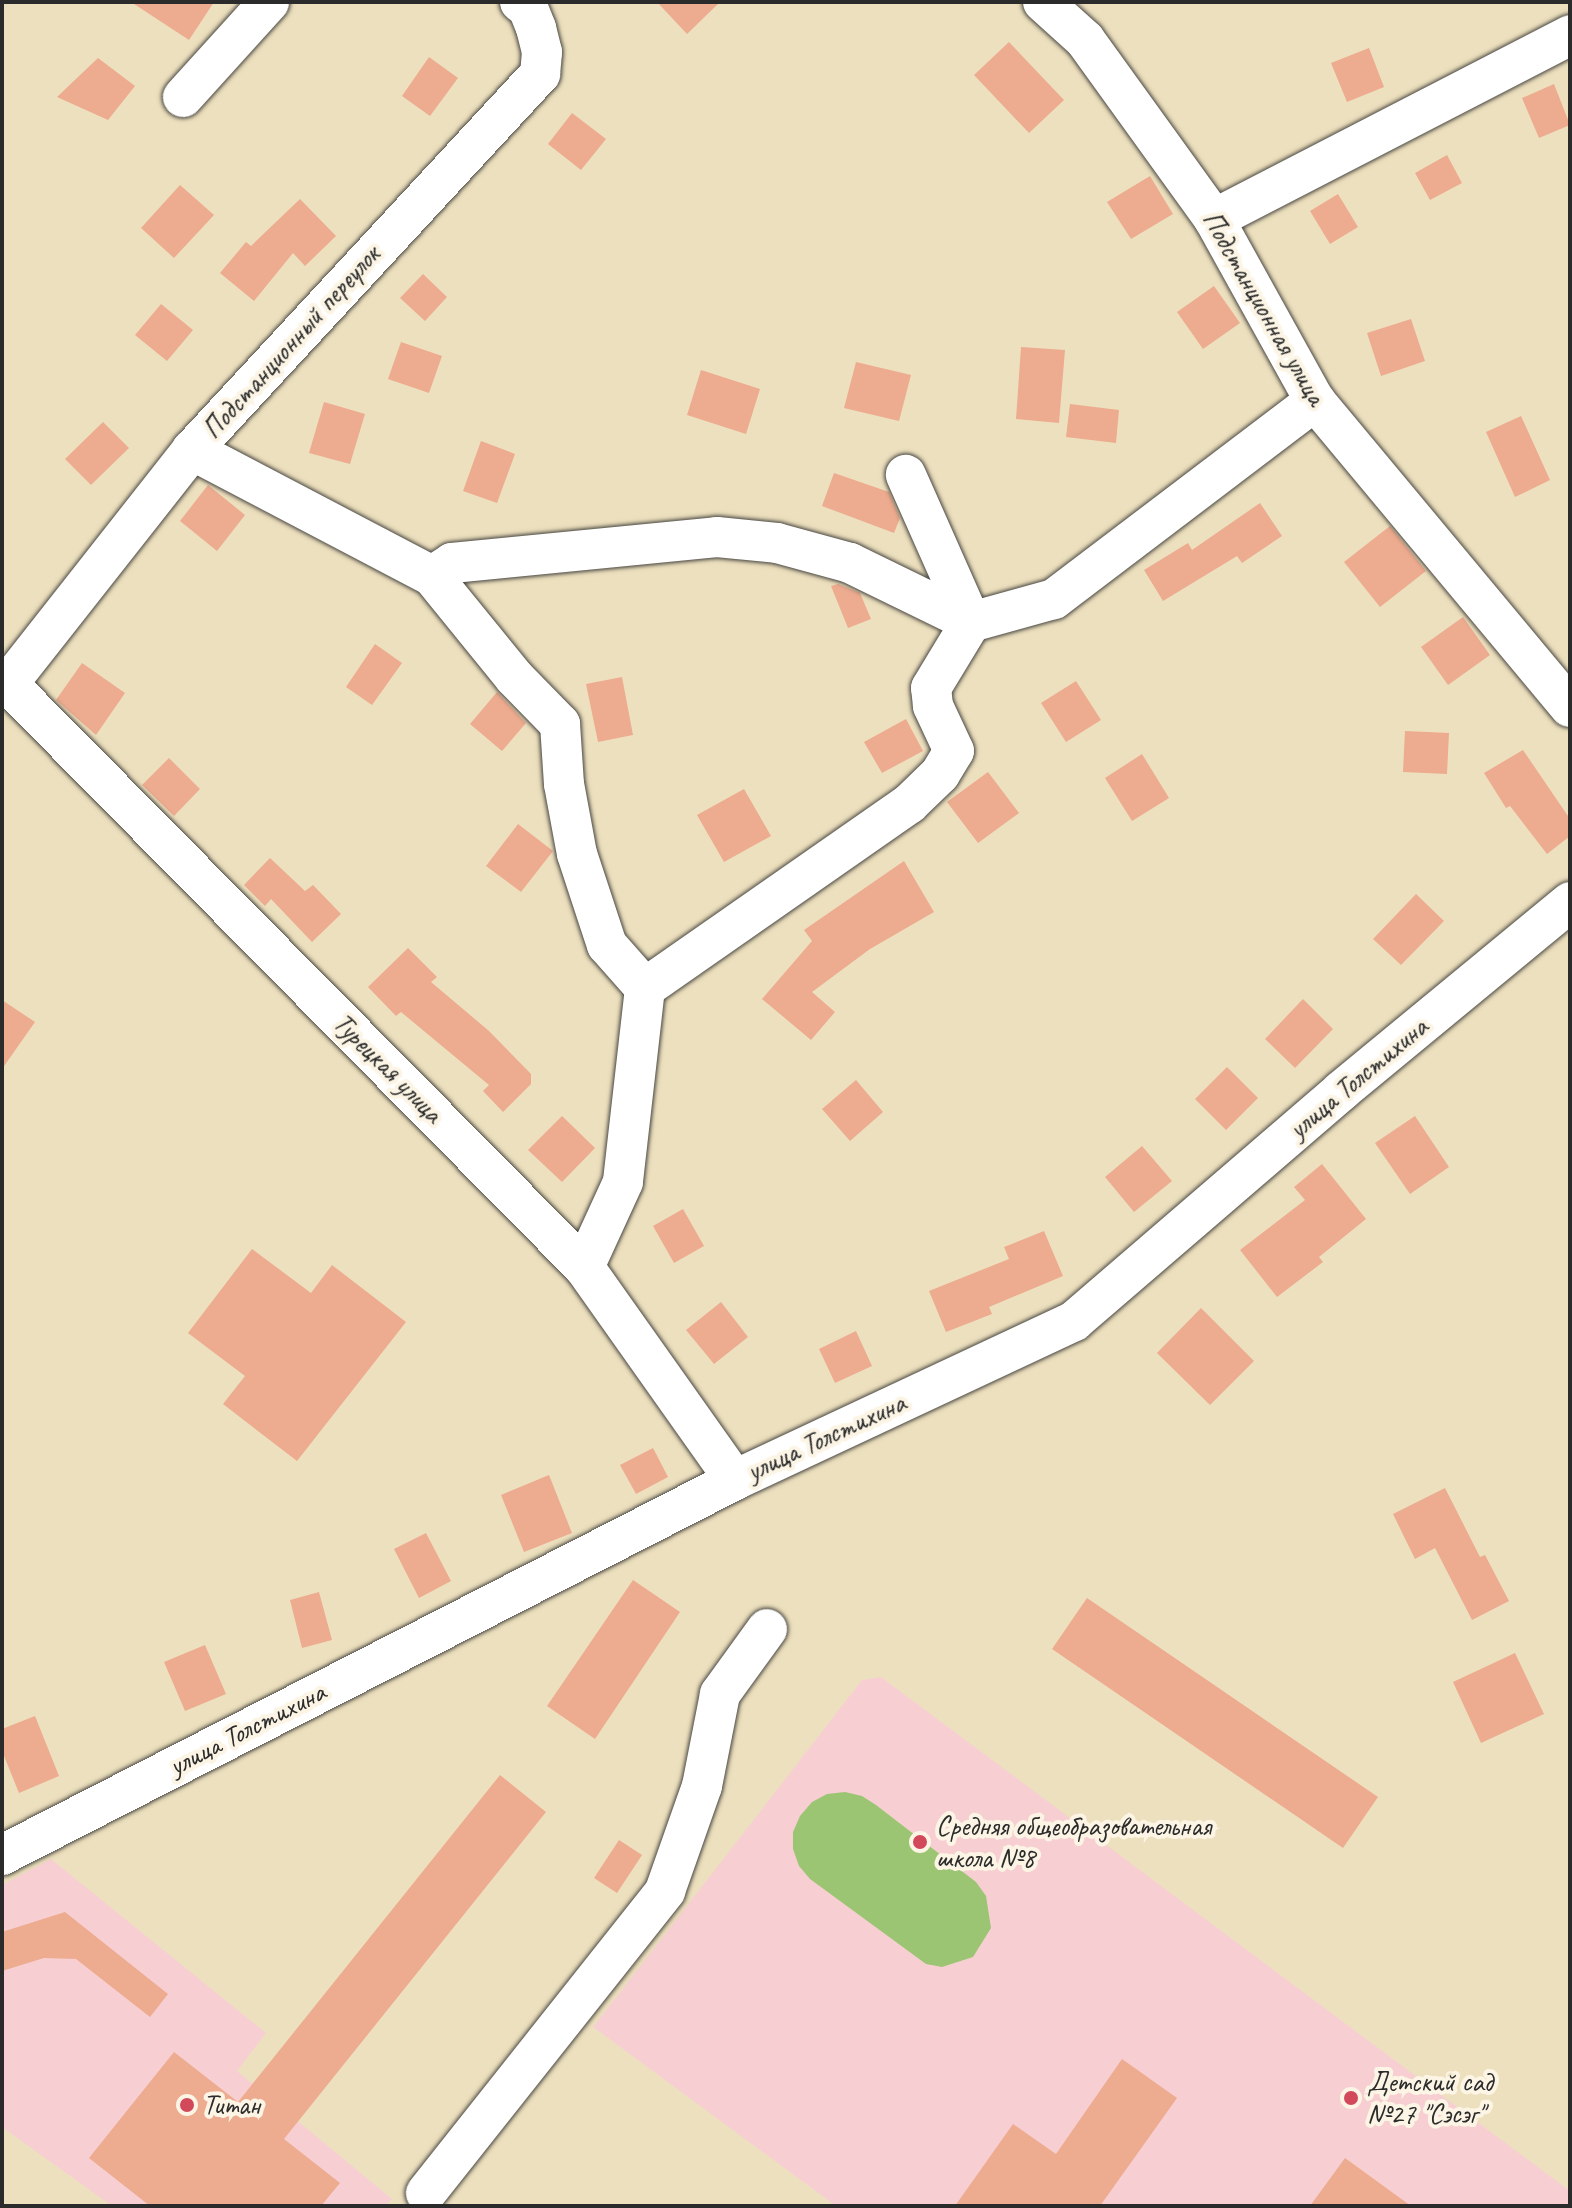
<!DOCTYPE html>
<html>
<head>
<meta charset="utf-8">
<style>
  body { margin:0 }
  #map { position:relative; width:1572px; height:2208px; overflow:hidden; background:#ede0be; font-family:Caveat,sans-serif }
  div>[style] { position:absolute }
  .built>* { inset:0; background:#f7cfd2 }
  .green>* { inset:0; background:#9bc572 }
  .building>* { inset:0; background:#edab8f }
  .roads { filter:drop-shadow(0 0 2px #484641) drop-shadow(0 0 2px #484641) }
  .minor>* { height:40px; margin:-20px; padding:0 20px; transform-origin:20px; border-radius:20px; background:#fff }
  .dots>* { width:22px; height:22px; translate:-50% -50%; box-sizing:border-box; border:4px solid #fcf5e5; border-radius:50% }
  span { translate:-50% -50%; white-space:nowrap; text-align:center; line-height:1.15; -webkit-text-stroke:8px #fcf5e5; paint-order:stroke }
  .street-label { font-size:28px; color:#2b2b2b }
  .poi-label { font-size:28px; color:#2b2b2b }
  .left { translate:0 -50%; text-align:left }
  .frame { position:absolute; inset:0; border:4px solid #2b2b2b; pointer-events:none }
</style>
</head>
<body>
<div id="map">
  <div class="built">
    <div style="clip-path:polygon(881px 1677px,1570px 2191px,1570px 2206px,836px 2206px,593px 2027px,862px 1680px)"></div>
    <div style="clip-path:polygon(51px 1859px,266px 2033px,237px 2071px,392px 2199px,385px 2206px,112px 2206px,2px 2127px,2px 1885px)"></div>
  </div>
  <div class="green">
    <div style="clip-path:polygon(845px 1792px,862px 1796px,876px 1805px,976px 1882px,986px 1896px,991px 1928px,973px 1957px,942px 1967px,926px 1964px,810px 1879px,799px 1866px,793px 1849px,793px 1832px,800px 1816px,812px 1802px,827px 1794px)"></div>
  </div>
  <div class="building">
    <div style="clip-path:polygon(131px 2px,214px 2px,189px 40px)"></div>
    <div style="clip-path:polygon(657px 2px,720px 2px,687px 34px)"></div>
    <div style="clip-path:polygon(1009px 42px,1064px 100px,1029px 133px,974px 75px)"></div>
    <div style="clip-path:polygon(1369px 48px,1384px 87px,1347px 102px,1331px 63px)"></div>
    <div style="clip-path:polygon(429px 57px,458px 78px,430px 116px,402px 96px)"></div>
    <div style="clip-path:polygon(98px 58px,135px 86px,108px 120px,57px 97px)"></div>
    <div style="clip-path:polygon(1554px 84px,1570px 125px,1539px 138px,1522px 98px)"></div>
    <div style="clip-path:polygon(572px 113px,606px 139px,581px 170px,548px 144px)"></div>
    <div style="clip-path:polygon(1447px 155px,1462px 183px,1430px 200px,1415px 173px)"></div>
    <div style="clip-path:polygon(1150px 176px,1173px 214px,1131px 239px,1107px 202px)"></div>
    <div style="clip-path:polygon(180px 185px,214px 215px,174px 258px,141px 228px)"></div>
    <div style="clip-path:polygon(1338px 194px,1358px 227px,1330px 244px,1310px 211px)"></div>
    <div style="clip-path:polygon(300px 199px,336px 236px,305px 266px,293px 253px,254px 301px,220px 273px,246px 242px,251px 246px)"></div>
    <div style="clip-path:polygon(423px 274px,447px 297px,425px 321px,400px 298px)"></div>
    <div style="clip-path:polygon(1214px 286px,1240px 323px,1203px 349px,1177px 312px)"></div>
    <div style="clip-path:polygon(161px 304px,193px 330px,167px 361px,135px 335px)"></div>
    <div style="clip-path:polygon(1411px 319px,1425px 361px,1381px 376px,1367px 333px)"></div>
    <div style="clip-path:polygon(401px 342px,442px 356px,429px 393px,388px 379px)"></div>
    <div style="clip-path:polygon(1021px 347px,1065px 350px,1059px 423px,1016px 419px)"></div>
    <div style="clip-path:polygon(856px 362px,911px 375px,899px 421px,844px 408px)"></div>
    <div style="clip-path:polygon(701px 370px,760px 389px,746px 434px,687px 415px)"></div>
    <div style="clip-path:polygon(324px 402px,365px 414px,350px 464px,309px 453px)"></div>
    <div style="clip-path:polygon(1070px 404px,1119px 410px,1116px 443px,1066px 437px)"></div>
    <div style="clip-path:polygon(1521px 416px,1550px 480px,1515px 497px,1486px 432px)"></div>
    <div style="clip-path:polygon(103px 422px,129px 448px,91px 485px,65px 459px)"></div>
    <div style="clip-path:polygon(481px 441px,515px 454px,497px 503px,463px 491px)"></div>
    <div style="clip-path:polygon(834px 473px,889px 492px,900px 518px,894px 533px,822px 506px)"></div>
    <div style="clip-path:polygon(208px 485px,245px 515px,217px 551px,180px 521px)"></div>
    <div style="clip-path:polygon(1260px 503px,1282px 536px,1242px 563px,1237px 556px,1163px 601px,1144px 570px,1188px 543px,1192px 550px)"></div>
    <div style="clip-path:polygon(1390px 526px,1426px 571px,1380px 607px,1344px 562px)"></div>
    <div style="clip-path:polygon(838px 584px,860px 593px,871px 619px,848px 628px,831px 586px)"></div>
    <div style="clip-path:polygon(1463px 617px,1490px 655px,1448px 685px,1421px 647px)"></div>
    <div style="clip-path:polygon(375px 644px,402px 663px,372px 705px,346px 687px)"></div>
    <div style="clip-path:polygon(82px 663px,125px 693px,96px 735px,56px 700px)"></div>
    <div style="clip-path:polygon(622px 677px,633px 735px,598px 742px,586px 684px)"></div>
    <div style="clip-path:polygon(1076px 681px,1101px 720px,1066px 742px,1041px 703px)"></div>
    <div style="clip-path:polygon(497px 692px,526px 723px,502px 751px,470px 724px)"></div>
    <div style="clip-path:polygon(906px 719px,923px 751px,882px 773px,864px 742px)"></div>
    <div style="clip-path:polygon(1405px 731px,1449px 733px,1447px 774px,1403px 772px)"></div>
    <div style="clip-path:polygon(1523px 750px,1570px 819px,1570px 836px,1547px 854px,1510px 806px,1506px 808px,1484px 773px)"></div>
    <div style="clip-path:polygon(1142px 754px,1169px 798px,1132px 821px,1105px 778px)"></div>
    <div style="clip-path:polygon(169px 758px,200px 789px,174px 816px,142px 785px)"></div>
    <div style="clip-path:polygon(988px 772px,1019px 813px,978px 843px,947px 802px)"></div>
    <div style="clip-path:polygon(744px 789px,771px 836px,724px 862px,697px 815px)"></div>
    <div style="clip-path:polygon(518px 824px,553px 851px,521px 892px,486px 866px)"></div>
    <div style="clip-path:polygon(270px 858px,305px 891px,313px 885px,341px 914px,312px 942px,271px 899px,265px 906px,244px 885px)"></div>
    <div style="clip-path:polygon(904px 861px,934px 912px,870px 949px,812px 992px,835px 1012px,811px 1040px,762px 999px,812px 941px,804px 930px)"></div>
    <div style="clip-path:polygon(1416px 894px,1444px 921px,1401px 965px,1373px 939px)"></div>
    <div style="clip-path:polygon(408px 948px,437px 977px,431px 982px,489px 1031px,531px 1074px,531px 1084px,503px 1112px,483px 1091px,489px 1085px,401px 1012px,396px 1016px,368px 987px)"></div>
    <div style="clip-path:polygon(1303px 999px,1333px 1029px,1295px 1068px,1265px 1039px)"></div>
    <div style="clip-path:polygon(2px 1000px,35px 1022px,2px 1069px)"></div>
    <div style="clip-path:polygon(1227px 1067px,1258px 1098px,1226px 1130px,1195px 1099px)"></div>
    <div style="clip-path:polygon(856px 1080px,883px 1112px,850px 1141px,822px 1109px)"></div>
    <div style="clip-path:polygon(562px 1116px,595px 1148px,562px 1182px,528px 1150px)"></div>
    <div style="clip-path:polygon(1415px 1116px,1449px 1167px,1410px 1194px,1375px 1143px)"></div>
    <div style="clip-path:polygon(1142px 1146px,1172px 1181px,1134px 1212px,1105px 1177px)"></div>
    <div style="clip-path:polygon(1322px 1164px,1366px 1219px,1319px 1257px,1323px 1262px,1277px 1297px,1240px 1250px,1305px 1200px,1294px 1187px)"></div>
    <div style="clip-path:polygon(683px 1209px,704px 1246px,674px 1263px,653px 1226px)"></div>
    <div style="clip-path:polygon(1044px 1231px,1063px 1276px,989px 1307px,992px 1314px,946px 1332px,929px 1291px,1009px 1259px,1004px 1247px)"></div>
    <div style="clip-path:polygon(252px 1249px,311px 1293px,332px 1265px,406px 1322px,297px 1461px,223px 1404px,245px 1376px,188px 1333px)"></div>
    <div style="clip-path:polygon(721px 1302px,748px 1337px,714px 1364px,686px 1330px)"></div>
    <div style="clip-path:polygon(1201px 1308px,1254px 1361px,1210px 1405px,1157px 1353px)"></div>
    <div style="clip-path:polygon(856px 1331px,872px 1366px,835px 1383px,819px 1349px)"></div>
    <div style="clip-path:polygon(653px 1448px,668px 1477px,636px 1494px,620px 1465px)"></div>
    <div style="clip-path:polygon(549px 1475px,572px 1533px,524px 1552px,501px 1495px)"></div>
    <div style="clip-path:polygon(1445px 1488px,1480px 1557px,1485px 1555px,1509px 1601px,1472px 1620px,1435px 1548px,1415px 1559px,1393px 1514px)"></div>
    <div style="clip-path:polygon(426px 1533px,451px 1581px,419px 1598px,394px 1549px)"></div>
    <div style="clip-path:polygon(633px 1580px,680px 1612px,595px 1739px,547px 1706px)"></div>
    <div style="clip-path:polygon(319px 1592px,332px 1640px,302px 1648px,290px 1600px)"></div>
    <div style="clip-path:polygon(1087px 1598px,1378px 1797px,1343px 1848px,1052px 1649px)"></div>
    <div style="clip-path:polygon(205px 1645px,226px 1694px,185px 1711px,164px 1662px)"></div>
    <div style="clip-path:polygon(1515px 1653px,1544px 1714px,1481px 1743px,1453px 1682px)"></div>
    <div style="clip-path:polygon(35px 1716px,59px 1776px,19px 1793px,2px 1751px,2px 1729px)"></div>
    <div style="clip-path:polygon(500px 1775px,546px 1812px,284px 2139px,340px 2183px,321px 2206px,150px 2206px,89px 2158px,174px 2052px,238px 2102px)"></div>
    <div style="clip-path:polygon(619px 1840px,642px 1855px,617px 1893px,594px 1878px)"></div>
    <div style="clip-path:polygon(65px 1912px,168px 1994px,150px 2017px,76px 1959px,44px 1958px,2px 1971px,2px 1932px)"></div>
    <div style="clip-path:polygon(1122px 2059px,1177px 2098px,1100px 2206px,955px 2206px,1013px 2124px,1056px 2154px)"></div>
    <div style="clip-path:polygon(1345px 2158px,1411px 2206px,1310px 2206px)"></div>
  </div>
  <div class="roads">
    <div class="minor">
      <div style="left:520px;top:2px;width:10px;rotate:37deg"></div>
      <div style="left:528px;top:8px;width:22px;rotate:68deg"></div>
      <div style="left:536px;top:28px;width:25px;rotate:76deg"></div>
      <div style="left:542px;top:52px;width:22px;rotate:95deg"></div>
      <div style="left:540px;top:74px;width:512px;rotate:132.79deg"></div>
      <div style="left:192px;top:450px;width:298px;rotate:128.2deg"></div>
      <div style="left:8px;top:684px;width:820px;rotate:45.35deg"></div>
      <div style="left:584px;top:1267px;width:261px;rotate:54.7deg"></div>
      <div style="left:1043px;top:2px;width:57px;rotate:42.1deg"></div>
      <div style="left:1085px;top:40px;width:221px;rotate:54.2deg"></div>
      <div style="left:1214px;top:219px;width:208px;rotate:61deg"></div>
      <div style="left:1315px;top:401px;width:398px;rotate:50.2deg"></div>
      <div style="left:183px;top:97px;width:128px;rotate:-47.8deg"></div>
      <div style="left:1214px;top:219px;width:401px;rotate:-27.3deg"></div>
      <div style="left:192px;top:450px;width:271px;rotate:27.7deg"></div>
      <div style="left:432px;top:576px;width:130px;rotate:50.9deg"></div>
      <div style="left:514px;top:677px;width:66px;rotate:45.6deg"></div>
      <div style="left:560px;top:724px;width:60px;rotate:86.2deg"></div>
      <div style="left:564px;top:784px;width:71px;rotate:79.5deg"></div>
      <div style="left:577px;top:854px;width:96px;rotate:71.8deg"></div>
      <div style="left:607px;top:945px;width:57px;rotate:48.5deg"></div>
      <div style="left:645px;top:988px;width:195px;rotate:96.5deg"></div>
      <div style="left:623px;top:1182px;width:94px;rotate:114.6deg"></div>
      <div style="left:432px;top:576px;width:24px;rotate:-33deg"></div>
      <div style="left:452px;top:563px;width:266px;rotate:-5.6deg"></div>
      <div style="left:717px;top:537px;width:60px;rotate:5.7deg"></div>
      <div style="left:777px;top:543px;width:76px;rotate:15.3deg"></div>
      <div style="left:850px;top:563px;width:135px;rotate:26deg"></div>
      <div style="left:971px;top:622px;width:86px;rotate:-15.5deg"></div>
      <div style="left:1054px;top:599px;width:328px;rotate:-37.2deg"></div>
      <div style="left:645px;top:988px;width:322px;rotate:-34.9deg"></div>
      <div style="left:909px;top:804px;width:43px;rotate:-44.1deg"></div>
      <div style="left:940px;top:774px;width:27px;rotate:-59deg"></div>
      <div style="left:954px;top:751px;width:50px;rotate:-115deg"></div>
      <div style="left:933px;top:706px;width:18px;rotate:-96deg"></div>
      <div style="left:931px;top:688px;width:77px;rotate:-58.8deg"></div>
      <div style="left:971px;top:622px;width:161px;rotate:-113.9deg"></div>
      <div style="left:2px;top:1855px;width:823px;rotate:-27.09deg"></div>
      <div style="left:735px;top:1480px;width:374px;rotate:-25.1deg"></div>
      <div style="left:1074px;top:1321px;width:352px;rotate:-40.7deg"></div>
      <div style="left:1341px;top:1091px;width:297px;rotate:-39.5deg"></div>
      <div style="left:426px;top:2193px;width:385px;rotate:-51.6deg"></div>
      <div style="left:665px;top:1891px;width:111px;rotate:-70.6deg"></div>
      <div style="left:702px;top:1786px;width:94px;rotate:-78.9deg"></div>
      <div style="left:720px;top:1694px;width:80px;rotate:-54.1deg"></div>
    </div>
  </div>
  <div class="dots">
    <div style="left:920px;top:1842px;background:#d1495b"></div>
    <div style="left:1351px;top:2098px;background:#d1495b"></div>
    <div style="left:187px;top:2105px;background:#d1495b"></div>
  </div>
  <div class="street-label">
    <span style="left:1264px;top:308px;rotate:60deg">Подстанционная улица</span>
    <span style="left:291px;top:342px;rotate:-48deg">Подстанционный переулок</span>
    <span style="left:388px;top:1068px;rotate:45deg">Турецкая улица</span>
    <span style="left:1358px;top:1078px;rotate:-40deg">улица Толстихина</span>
    <span style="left:826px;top:1437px;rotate:-25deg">улица Толстихина</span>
    <span style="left:247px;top:1729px;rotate:-27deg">улица Толстихина</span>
  </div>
  <div class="poi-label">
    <span class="left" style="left:936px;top:1842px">Средняя общеобразовательная<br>школа №8</span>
    <span class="left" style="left:1367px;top:2098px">Детский сад<br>№27 "Сэсэг"</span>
    <span class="left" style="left:203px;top:2105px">Титан</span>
  </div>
  <div class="frame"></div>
</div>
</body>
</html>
